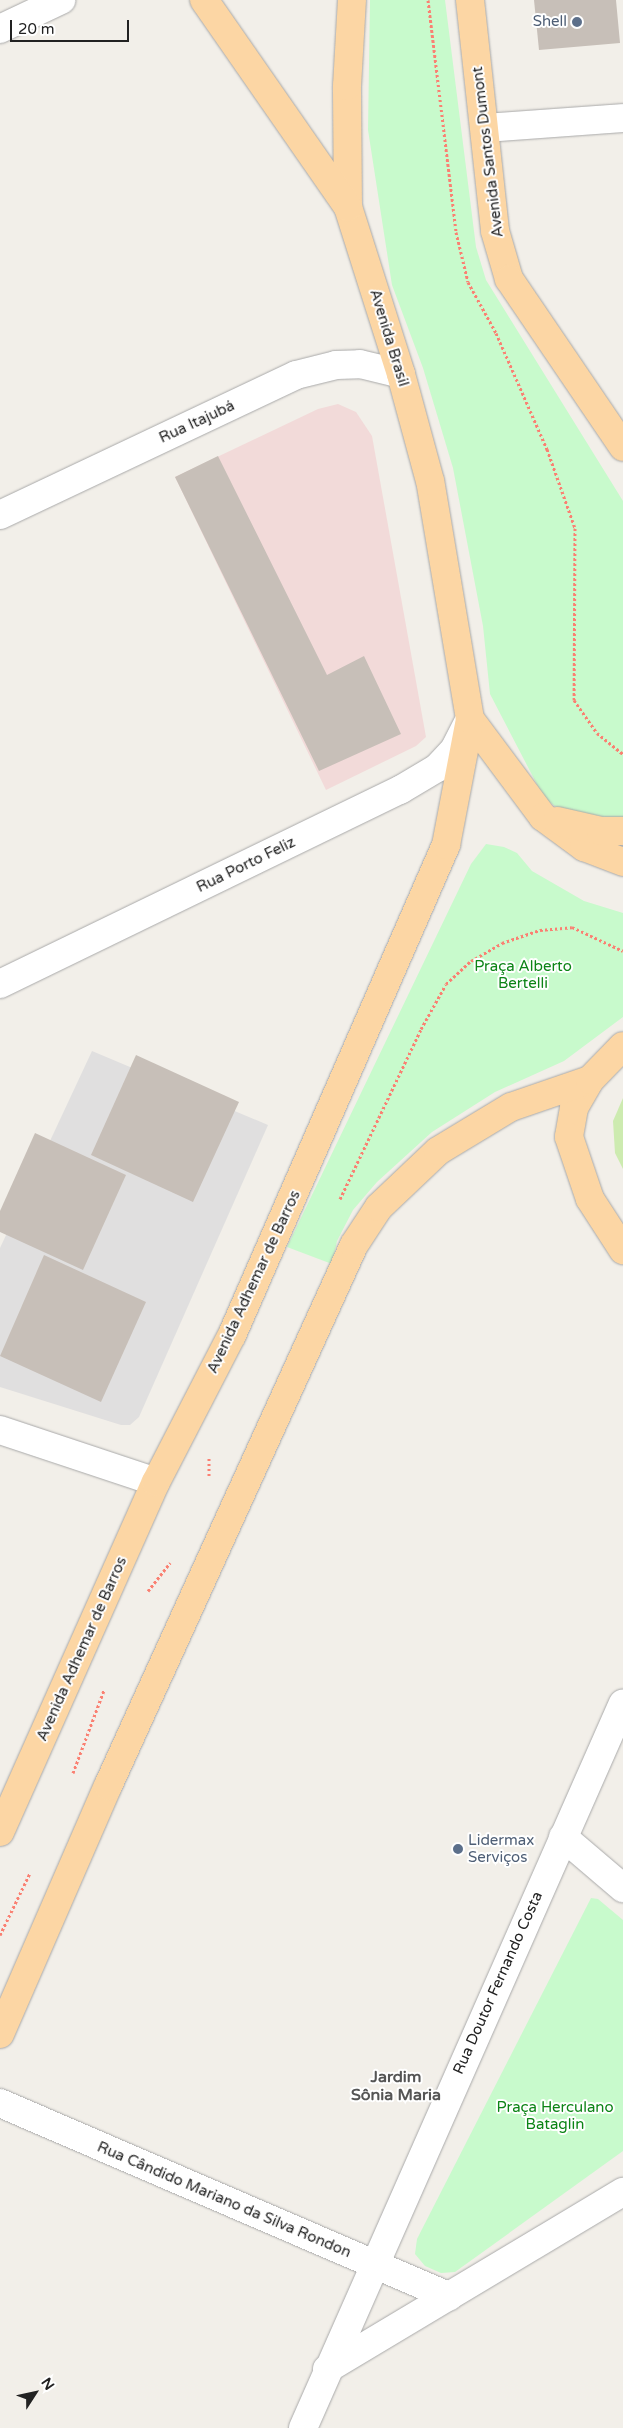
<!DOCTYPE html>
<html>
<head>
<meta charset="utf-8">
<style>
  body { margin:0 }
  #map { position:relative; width:623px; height:2428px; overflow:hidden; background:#f2efe9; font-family:"Varela Round",sans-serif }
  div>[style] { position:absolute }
  .residential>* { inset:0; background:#e0dfdf }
  .commercial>* { inset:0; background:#f2dad9 }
  .grass>* { inset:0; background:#cdebb0 }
  .park>* { inset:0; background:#c8facc }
  .building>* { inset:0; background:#c7bfb8 }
  .path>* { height:3px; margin-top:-1.5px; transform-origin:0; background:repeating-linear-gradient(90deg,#fa8072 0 2.5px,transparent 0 5px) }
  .roads { filter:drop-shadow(0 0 1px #a9a9a9) drop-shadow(0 0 1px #a9a9a9) }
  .minor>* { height:28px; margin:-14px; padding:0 14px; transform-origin:14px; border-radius:14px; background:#fff }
  .major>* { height:28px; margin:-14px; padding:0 14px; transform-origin:14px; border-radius:14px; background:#fcd6a4 }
  .dots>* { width:14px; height:14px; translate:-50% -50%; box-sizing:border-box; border:2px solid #fff; border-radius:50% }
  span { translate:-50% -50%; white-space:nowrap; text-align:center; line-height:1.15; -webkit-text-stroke:4px #fff; paint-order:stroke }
  .service-label { font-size:15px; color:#4e5e75 }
  .right { translate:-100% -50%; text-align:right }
  .left { translate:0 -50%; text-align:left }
  .street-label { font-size:15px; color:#222 }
  .park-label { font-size:15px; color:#0c8416 }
  .neighbourhood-label { font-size:16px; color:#555; font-weight:700 }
  .north { position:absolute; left:10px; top:2368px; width:50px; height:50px; -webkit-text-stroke:4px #fff; paint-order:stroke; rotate:55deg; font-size:14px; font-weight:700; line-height:20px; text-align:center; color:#222 }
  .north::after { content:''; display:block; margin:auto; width:18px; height:22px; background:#222; clip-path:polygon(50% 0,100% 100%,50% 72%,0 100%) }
  .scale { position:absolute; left:10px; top:20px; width:119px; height:22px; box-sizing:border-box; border:2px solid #222; border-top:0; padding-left:6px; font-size:15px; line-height:18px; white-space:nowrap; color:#222; -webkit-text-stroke:4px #fff; paint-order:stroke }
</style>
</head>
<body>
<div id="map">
  <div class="residential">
    <div style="clip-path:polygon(92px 1051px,268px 1125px,139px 1417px,130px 1425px,121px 1425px,0 1387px,0 1248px)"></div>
  </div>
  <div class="commercial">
    <div style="clip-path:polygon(338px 404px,356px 412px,372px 436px,426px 737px,416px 746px,326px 790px,175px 477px,318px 409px)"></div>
  </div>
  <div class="grass">
    <div style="clip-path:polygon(623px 1098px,623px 1169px,615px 1153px,613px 1121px)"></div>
  </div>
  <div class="park">
    <div style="clip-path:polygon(370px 0,445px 0,476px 247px,486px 280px,623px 501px,623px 823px,588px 817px,556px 807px,544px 798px,490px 694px,483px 626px,453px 468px,423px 368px,392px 285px,368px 130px)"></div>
    <div style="clip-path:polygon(486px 844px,504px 847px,517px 853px,532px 871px,584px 901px,623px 913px,623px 1017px,564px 1061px,495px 1092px,432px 1132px,377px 1182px,353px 1210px,337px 1241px,332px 1264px,287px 1247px,471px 864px)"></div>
    <div style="clip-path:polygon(591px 1898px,598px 1899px,623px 1920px,623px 2151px,455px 2272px,441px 2273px,425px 2266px,415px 2254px,417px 2239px)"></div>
  </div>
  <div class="building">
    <div style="clip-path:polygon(534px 0,616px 0,620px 43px,539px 50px)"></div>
    <div style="clip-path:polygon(218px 456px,327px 675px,364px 656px,401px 734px,319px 771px,175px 477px)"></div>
    <div style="clip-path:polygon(136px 1055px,239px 1102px,193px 1202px,91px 1155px)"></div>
    <div style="clip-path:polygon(35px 1133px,126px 1175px,83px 1270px,0 1232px,0 1211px)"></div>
    <div style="clip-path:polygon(44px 1255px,146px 1302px,101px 1402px,0 1356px)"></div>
  </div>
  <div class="path">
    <div style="left:428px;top:0;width:234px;rotate:83.1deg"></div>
    <div style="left:456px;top:232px;width:51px;rotate:76.5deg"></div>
    <div style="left:468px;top:282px;width:58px;rotate:61.2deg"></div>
    <div style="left:496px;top:333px;width:127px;rotate:66.3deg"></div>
    <div style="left:547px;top:449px;width:84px;rotate:70.5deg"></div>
    <div style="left:575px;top:528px;width:172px;rotate:90.3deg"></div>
    <div style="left:574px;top:700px;width:40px;rotate:55.1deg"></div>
    <div style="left:597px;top:733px;width:33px;rotate:39deg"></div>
    <div style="left:340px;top:1199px;width:188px;rotate:-64.5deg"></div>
    <div style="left:421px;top:1029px;width:51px;rotate:-60.9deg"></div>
    <div style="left:446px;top:984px;width:34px;rotate:-43deg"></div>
    <div style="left:471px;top:961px;width:36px;rotate:-30deg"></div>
    <div style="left:502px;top:943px;width:40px;rotate:-18.9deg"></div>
    <div style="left:540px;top:930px;width:32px;rotate:-5deg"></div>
    <div style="left:572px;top:927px;width:56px;rotate:25.2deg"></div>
    <div style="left:209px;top:1458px;width:19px;rotate:90deg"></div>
    <div style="left:148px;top:1591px;width:36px;rotate:-52deg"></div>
    <div style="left:73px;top:1773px;width:89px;rotate:-69.5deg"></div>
    <div style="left:0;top:1935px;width:69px;rotate:-64.2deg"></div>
  </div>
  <div class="roads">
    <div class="minor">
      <div style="left:0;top:29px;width:68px;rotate:-25.4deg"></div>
      <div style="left:485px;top:128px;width:138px;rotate:-4.1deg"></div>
      <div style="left:0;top:515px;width:327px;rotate:-25.3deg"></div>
      <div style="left:296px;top:375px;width:41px;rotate:-14deg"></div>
      <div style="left:336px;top:365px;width:24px;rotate:-2deg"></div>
      <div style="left:360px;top:364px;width:42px;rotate:13.7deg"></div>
      <div style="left:0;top:984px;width:445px;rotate:-25.9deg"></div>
      <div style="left:400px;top:790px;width:43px;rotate:-30.7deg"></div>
      <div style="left:437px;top:768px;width:25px;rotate:-47deg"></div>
      <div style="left:454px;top:750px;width:31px;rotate:-63deg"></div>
      <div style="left:0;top:1430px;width:164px;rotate:18.4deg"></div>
      <div style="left:563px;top:1837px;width:79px;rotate:40.4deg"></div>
      <div style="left:0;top:2103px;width:489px;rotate:23.3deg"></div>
      <div style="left:327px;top:2369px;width:345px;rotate:-30.9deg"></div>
      <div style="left:303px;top:2428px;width:792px;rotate:-66.18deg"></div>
    </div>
    <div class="major">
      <div style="left:470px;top:0;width:232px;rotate:83.8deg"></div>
      <div style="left:495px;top:231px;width:50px;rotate:73.7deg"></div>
      <div style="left:509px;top:279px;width:203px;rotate:55.8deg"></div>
      <div style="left:348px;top:207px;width:121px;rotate:-90.5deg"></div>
      <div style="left:347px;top:86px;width:86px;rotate:-86.7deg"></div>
      <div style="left:470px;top:719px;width:122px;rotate:53.3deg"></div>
      <div style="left:543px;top:817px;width:51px;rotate:36.2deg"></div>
      <div style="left:584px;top:847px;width:42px;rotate:21deg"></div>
      <div style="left:557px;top:821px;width:45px;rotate:12.8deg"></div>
      <div style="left:601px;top:831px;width:22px"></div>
      <div style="left:590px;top:1080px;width:32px;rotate:120deg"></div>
      <div style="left:574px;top:1108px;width:29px;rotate:100deg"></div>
      <div style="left:569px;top:1137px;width:65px;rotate:71.3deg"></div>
      <div style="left:590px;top:1199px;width:61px;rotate:57.1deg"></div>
      <div style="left:0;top:1832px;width:383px;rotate:-66deg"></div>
      <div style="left:156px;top:1482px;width:165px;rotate:-62.7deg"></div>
      <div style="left:232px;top:1335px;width:535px;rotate:-66.41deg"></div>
      <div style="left:446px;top:845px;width:128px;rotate:-79.2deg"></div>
      <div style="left:470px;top:719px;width:241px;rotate:-99.5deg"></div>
      <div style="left:430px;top:481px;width:111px;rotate:-105.2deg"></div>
      <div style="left:401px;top:374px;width:175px;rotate:-107.6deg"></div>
      <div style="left:348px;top:207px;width:252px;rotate:-124.8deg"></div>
      <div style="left:0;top:2034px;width:270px;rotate:-66.5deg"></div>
      <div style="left:108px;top:1786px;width:594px;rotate:-65.55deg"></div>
      <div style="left:354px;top:1245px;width:45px;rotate:-56.7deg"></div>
      <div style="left:379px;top:1207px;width:81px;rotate:-43.5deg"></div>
      <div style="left:438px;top:1151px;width:85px;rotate:-31.1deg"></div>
      <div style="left:511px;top:1107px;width:83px;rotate:-18.9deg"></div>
      <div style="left:590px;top:1080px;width:47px;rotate:-45.9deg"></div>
    </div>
  </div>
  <div class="dots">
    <div style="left:577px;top:22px;background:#5c6f8a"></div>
    <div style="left:458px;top:1849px;background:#5c6f8a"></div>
  </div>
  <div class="service-label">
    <span class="right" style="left:567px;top:22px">Shell</span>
    <span class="left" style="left:468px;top:1849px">Lidermax<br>Serviços</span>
  </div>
  <div class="street-label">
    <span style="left:488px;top:152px;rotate:-97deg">Avenida Santos Dumont</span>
    <span style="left:389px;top:338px;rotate:73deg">Avenida Brasil</span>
    <span style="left:197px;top:422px;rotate:-25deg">Rua Itajubá</span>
    <span style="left:246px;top:865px;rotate:-26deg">Rua Porto Feliz</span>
    <span style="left:254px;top:1282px;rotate:-65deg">Avenida Adhemar de Barros</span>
    <span style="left:82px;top:1649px;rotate:-66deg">Avenida Adhemar de Barros</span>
    <span style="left:498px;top:1983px;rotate:-66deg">Rua Doutor Fernando Costa</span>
    <span style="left:224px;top:2200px;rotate:23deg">Rua Cândido Mariano da Silva Rondon</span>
  </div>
  <div class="park-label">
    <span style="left:523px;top:975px">Praça Alberto<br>Bertelli</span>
    <span style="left:555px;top:2116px">Praça Herculano<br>Bataglin</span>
  </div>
  <div class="neighbourhood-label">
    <span style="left:396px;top:2086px">Jardim<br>Sônia Maria</span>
  </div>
  <div class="north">N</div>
  <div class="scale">20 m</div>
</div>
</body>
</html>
